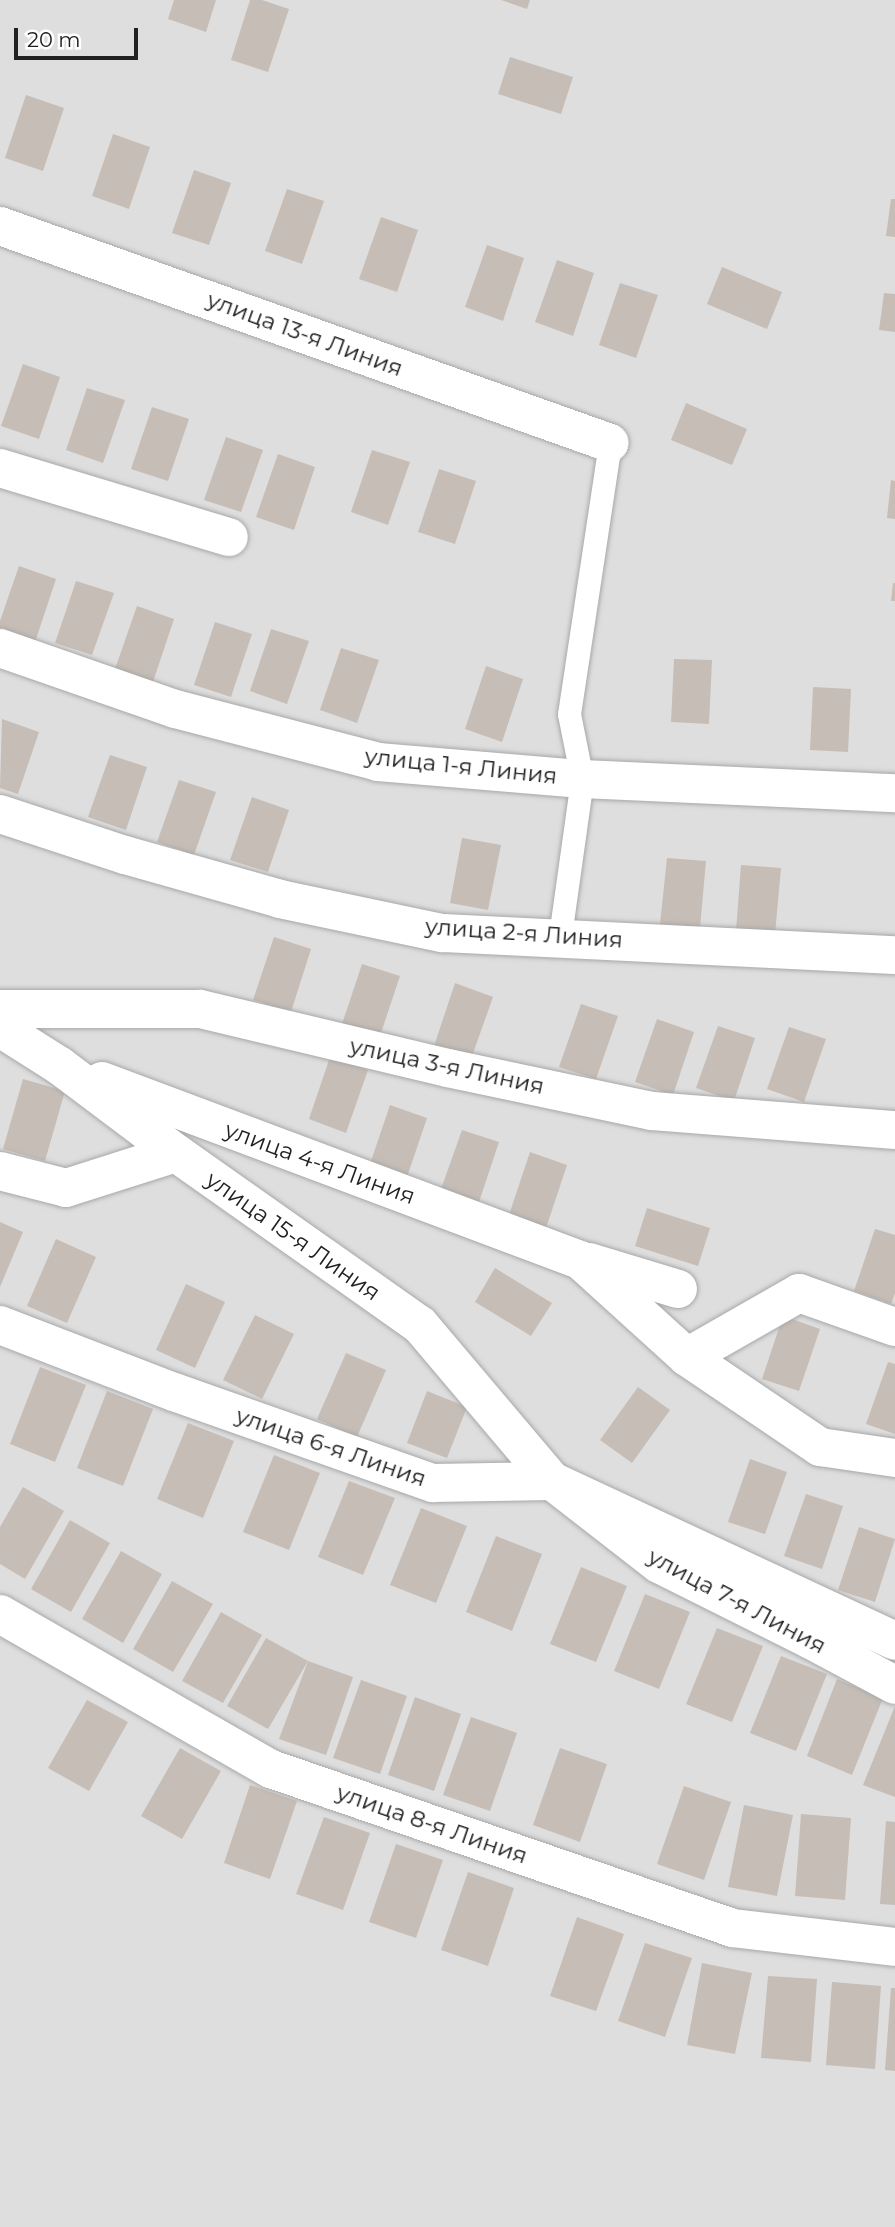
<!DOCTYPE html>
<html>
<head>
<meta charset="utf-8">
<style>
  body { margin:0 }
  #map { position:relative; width:895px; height:2227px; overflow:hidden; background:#f1ede7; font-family:Montserrat,sans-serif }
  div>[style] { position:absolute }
  .residential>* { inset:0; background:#dfdede }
  .building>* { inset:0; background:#c6bdb6 }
  .roads { filter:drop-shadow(0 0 2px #a8a8a8) drop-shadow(0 0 2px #a8a8a8) }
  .service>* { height:23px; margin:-11.5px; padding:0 11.5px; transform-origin:11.5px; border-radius:11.5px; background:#fff }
  .minor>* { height:38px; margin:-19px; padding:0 19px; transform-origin:19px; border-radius:19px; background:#fff }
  span { translate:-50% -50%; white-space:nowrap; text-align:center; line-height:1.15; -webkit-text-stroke:5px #fff; paint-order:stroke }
  .street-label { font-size:23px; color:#212121 }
  .scale { position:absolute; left:14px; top:28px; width:124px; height:32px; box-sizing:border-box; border:4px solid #212121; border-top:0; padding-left:9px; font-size:21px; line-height:24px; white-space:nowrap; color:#212121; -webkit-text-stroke:5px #fff; paint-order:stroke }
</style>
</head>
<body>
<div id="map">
  <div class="residential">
    <div style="clip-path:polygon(0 0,895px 0,895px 2227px,0 2227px)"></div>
  </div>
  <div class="building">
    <div style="clip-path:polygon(174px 0,216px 0,206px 32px,168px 19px)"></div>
    <div style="clip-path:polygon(250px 0,262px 0,289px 9px,268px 72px,231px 60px)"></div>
    <div style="clip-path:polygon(501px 0,530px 0,527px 9px)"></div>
    <div style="clip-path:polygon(510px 57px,573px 77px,561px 114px,498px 94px)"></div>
    <div style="clip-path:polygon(26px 95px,64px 108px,43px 171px,5px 158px)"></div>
    <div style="clip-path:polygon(113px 134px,150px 147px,129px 209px,92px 196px)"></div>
    <div style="clip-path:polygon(194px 170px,231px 183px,209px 245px,172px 233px)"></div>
    <div style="clip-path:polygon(287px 189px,324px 201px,302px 264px,265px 251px)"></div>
    <div style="clip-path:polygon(891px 199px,895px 199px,895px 237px,886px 236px)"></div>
    <div style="clip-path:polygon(381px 217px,418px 230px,397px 292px,359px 279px)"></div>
    <div style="clip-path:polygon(487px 245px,524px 258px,503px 321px,465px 307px)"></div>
    <div style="clip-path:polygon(557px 260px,594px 273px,573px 336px,535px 322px)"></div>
    <div style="clip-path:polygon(722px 267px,782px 292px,767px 329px,707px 304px)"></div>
    <div style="clip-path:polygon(620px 283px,658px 295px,636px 358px,599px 345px)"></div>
    <div style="clip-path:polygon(884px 293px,895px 294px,895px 332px,879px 330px)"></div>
    <div style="clip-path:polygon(23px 364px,60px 377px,39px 439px,1px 426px)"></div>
    <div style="clip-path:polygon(87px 388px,125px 400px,103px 463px,66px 450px)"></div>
    <div style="clip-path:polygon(686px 403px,747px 429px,732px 465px,671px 440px)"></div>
    <div style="clip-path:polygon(152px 407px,189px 419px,168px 481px,131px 469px)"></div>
    <div style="clip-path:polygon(226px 437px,263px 450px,241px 512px,204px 500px)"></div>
    <div style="clip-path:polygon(372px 450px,410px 462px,388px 525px,351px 512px)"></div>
    <div style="clip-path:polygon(278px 454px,315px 467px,294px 530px,256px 517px)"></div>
    <div style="clip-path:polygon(439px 469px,476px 481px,455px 544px,418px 532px)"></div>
    <div style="clip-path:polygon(891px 480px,895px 481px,895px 519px,887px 518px)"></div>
    <div style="clip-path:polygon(19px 566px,56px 579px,35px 642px,0 630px,0 621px)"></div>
    <div style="clip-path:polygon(76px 581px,114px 593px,92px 655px,55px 643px)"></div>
    <div style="clip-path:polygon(893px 583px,895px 583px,895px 601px,891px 601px)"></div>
    <div style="clip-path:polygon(137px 606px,174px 619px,153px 682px,115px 669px)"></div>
    <div style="clip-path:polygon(215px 622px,252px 634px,231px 697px,194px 685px)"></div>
    <div style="clip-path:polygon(271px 629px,309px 641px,287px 704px,250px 691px)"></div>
    <div style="clip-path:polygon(341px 648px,379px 660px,357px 723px,320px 710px)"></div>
    <div style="clip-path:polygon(674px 659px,712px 660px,709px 724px,671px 722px)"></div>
    <div style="clip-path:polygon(486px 666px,523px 679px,502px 742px,465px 729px)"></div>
    <div style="clip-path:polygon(813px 687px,851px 689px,848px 752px,810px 750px)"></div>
    <div style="clip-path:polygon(2px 719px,39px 732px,18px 794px,0 788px)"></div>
    <div style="clip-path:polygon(110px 755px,147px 767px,126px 830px,88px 817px)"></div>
    <div style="clip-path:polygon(179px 780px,216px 792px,194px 855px,157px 842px)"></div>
    <div style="clip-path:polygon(252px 797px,289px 810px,268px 872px,230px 860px)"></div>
    <div style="clip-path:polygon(462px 838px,501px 845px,488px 910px,450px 903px)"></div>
    <div style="clip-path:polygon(667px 858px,706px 861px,700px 928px,660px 924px)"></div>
    <div style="clip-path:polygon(741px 865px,781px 868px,775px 934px,736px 931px)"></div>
    <div style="clip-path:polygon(274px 937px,311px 949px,291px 1012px,253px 1000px)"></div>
    <div style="clip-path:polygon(362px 964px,400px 976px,379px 1039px,341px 1027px)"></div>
    <div style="clip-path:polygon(455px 983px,493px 997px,471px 1059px,434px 1046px)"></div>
    <div style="clip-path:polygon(581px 1004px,618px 1016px,596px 1079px,559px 1067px)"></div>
    <div style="clip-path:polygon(657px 1019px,694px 1032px,673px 1095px,635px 1082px)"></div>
    <div style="clip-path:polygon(718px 1026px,755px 1038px,734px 1101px,696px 1088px)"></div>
    <div style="clip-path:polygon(789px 1027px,826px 1039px,804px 1102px,767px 1089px)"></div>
    <div style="clip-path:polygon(330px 1057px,368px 1070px,346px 1133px,309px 1119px)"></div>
    <div style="clip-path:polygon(23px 1079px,65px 1091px,45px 1161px,3px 1149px)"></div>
    <div style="clip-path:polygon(390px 1105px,427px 1118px,406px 1180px,369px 1167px)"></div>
    <div style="clip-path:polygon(462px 1130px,499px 1142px,478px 1205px,440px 1192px)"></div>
    <div style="clip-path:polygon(530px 1152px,567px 1165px,546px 1228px,509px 1215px)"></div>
    <div style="clip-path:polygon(647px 1208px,710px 1228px,698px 1266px,635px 1246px)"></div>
    <div style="clip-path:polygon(0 1222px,23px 1232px,0 1287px)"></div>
    <div style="clip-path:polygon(875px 1229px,895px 1235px,895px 1293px,891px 1304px,854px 1291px)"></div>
    <div style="clip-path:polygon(56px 1239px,96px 1257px,67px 1323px,27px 1306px)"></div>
    <div style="clip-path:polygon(495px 1268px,552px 1303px,531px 1336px,475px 1302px)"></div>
    <div style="clip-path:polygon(186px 1284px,225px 1302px,195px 1368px,156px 1350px)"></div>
    <div style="clip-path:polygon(255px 1315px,294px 1334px,262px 1399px,223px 1380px)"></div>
    <div style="clip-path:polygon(783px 1316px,820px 1329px,799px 1391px,762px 1379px)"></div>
    <div style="clip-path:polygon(346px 1353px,386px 1370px,357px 1437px,317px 1419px)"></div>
    <div style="clip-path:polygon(888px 1362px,895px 1364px,895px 1434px,866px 1424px)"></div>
    <div style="clip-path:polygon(40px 1367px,86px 1385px,55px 1462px,10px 1444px)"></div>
    <div style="clip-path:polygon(638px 1387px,670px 1410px,632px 1463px,600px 1440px)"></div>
    <div style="clip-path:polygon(107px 1391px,153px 1409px,123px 1486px,77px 1468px)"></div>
    <div style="clip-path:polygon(427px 1391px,467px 1407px,447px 1458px,407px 1443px)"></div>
    <div style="clip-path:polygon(188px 1423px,234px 1441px,203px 1518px,157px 1499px)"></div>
    <div style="clip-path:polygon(274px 1455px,320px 1473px,289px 1550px,243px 1532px)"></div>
    <div style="clip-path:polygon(750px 1459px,787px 1472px,765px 1534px,728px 1522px)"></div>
    <div style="clip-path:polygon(349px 1481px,395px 1498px,363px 1575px,318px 1557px)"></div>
    <div style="clip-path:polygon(23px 1487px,64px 1511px,25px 1579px,0 1564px,0 1527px)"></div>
    <div style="clip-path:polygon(806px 1494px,843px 1506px,822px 1569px,784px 1556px)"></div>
    <div style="clip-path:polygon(421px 1508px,467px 1526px,436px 1603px,390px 1585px)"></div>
    <div style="clip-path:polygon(70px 1520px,110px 1543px,71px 1612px,31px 1589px)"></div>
    <div style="clip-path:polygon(859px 1527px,895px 1539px,875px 1602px,838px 1590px)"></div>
    <div style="clip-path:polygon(496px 1536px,542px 1554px,512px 1631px,466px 1612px)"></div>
    <div style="clip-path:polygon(121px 1551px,162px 1574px,123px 1643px,82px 1619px)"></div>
    <div style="clip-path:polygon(581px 1567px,627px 1586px,596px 1662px,550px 1644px)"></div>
    <div style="clip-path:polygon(172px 1581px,213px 1604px,173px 1672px,133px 1649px)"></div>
    <div style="clip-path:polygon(645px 1594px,690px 1612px,659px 1689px,614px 1671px)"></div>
    <div style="clip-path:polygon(221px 1612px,262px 1635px,223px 1703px,182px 1681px)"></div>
    <div style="clip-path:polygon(717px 1628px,763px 1646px,732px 1722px,686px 1704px)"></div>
    <div style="clip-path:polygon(266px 1638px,308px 1661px,268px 1729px,227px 1706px)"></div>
    <div style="clip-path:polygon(781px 1656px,827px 1674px,796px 1751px,750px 1733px)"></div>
    <div style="clip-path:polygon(308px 1661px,353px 1677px,326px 1755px,279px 1739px)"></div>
    <div style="clip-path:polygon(837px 1679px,883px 1698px,852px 1775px,807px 1756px)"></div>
    <div style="clip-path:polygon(361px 1680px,407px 1696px,380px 1774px,333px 1758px)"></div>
    <div style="clip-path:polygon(415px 1697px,461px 1714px,434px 1791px,388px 1775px)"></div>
    <div style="clip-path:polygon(87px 1700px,128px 1722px,89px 1791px,48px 1768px)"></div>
    <div style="clip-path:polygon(895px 1706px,895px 1797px,863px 1785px)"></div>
    <div style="clip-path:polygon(471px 1717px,517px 1733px,490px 1811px,443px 1795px)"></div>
    <div style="clip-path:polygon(180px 1748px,221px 1771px,182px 1839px,141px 1816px)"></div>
    <div style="clip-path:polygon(560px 1748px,607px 1764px,580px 1842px,533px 1825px)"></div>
    <div style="clip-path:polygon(250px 1785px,297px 1801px,270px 1879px,224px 1863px)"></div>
    <div style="clip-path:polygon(684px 1786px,731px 1802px,704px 1880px,657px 1864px)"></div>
    <div style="clip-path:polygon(744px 1805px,793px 1815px,777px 1896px,728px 1887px)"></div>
    <div style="clip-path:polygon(801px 1814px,851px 1818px,845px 1900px,795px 1896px)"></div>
    <div style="clip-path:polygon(324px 1817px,370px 1833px,343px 1910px,296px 1894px)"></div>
    <div style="clip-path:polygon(886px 1821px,895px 1822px,895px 1905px,880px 1904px)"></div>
    <div style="clip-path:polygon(396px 1844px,443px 1860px,416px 1938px,369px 1922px)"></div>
    <div style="clip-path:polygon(468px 1872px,514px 1888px,488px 1966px,441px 1950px)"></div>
    <div style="clip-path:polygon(577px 1917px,624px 1934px,596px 2011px,550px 1996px)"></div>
    <div style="clip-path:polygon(645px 1943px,692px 1958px,665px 2037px,618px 2021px)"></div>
    <div style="clip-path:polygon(702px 1963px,752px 1973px,735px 2054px,687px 2045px)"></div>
    <div style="clip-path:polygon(768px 1976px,817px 1979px,811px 2062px,761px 2058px)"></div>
    <div style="clip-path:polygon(832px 1982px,881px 1986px,875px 2069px,826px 2065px)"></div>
    <div style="clip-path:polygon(891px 1988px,895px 1988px,895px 2071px,885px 2070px)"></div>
  </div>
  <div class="roads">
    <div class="service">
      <div style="left:560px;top:936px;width:159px;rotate:-82deg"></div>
      <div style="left:582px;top:779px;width:66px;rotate:-101.3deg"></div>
      <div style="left:569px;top:714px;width:274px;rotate:-81.4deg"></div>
    </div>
    <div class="minor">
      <div style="left:0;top:226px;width:647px;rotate:19.58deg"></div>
      <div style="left:0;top:468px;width:239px;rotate:16.8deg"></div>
      <div style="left:0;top:648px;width:185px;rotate:19.2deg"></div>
      <div style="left:175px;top:709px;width:210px;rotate:14.6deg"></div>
      <div style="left:378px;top:762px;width:205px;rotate:4.8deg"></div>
      <div style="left:582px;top:779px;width:313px;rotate:2.6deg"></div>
      <div style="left:0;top:814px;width:132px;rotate:18.2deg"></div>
      <div style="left:125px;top:855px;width:161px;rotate:15.8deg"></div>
      <div style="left:280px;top:899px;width:166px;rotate:11.9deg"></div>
      <div style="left:442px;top:933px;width:454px;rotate:2.8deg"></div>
      <div style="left:0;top:1009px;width:200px"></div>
      <div style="left:200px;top:1009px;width:255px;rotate:13.4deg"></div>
      <div style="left:448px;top:1068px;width:208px;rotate:11.9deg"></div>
      <div style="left:652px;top:1111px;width:244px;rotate:4.5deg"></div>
      <div style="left:0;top:1028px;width:71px;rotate:32.3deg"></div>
      <div style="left:60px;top:1066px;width:145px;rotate:36.9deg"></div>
      <div style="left:176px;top:1153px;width:299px;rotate:35.2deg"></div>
      <div style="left:420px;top:1325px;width:204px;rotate:49.8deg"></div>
      <div style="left:552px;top:1481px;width:135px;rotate:37.8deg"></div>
      <div style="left:659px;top:1564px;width:170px;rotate:26.6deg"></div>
      <div style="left:811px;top:1640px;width:95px;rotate:28.2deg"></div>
      <div style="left:102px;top:1081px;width:510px;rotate:20.53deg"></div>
      <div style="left:580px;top:1260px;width:144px;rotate:42.2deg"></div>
      <div style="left:687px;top:1357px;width:161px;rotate:34.1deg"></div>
      <div style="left:820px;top:1447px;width:76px;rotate:8.3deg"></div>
      <div style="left:0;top:1171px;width:68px;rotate:14.4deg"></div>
      <div style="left:66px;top:1188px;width:115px;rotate:-17.7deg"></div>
      <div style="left:589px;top:1262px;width:93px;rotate:16.9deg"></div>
      <div style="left:0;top:1325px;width:186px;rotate:21.1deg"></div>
      <div style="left:174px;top:1392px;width:275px;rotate:19.4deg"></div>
      <div style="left:433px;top:1483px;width:119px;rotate:-1deg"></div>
      <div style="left:552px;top:1481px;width:378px;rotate:25deg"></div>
      <div style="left:687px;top:1357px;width:129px;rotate:-29.7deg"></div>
      <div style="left:799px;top:1293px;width:102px;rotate:19.5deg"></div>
      <div style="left:0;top:1614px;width:312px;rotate:29.8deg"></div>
      <div style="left:271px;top:1769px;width:489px;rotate:19deg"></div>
      <div style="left:733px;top:1928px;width:163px;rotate:6.7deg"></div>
    </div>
  </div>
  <div class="street-label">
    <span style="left:305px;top:334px;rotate:20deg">улица 13-я Линия</span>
    <span style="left:461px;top:766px;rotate:6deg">улица 1-я Линия</span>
    <span style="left:524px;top:933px;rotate:4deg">улица 2-я Линия</span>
    <span style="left:447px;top:1066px;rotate:12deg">улица 3-я Линия</span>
    <span style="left:320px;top:1163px;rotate:20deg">улица 4-я Линия</span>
    <span style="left:293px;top:1236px;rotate:35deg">улица 15-я Линия</span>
    <span style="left:331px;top:1447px;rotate:19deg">улица 6-я Линия</span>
    <span style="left:737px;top:1601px;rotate:28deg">улица 7-я Линия</span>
    <span style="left:432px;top:1824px;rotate:19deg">улица 8-я Линия</span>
  </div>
  <div class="scale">20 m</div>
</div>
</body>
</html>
